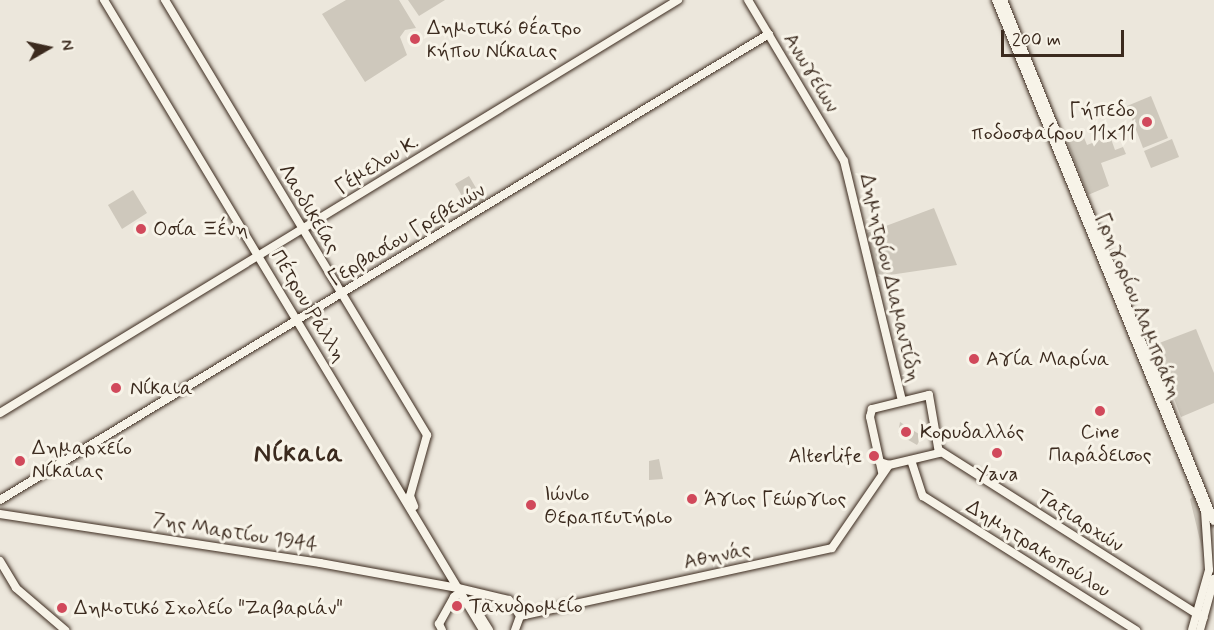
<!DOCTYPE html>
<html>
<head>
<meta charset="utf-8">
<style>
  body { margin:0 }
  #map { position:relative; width:1214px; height:630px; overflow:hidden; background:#ece7dc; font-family:Mynerve,sans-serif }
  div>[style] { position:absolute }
  .green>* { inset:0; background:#cec8bc }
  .roads { filter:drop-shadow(0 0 2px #3b2a1e) drop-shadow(0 0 2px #3b2a1e) }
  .major>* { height:8px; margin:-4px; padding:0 4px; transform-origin:4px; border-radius:4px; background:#f7f3e8 }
  .dots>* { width:16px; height:16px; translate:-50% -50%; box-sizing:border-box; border:3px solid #f7f3e8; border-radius:50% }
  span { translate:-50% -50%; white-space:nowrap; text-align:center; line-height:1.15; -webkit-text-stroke:6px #f7f3e8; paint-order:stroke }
  .poi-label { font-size:20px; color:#3b2a1e }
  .left { translate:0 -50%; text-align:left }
  .right { translate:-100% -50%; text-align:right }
  .street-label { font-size:20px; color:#3b2a1e }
  .district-label { font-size:26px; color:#3b2a1e; font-weight:700; letter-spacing:1.5px }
  .north { position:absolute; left:18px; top:18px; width:60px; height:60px; -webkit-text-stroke:4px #f7f3e8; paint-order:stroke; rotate:81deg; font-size:16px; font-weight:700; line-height:24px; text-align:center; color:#3b2a1e }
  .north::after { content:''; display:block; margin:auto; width:21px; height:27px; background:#3b2a1e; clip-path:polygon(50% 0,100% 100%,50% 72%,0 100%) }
  .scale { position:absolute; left:1001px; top:30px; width:123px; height:27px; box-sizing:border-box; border:3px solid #3b2a1e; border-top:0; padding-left:8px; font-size:18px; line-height:21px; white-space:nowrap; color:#3b2a1e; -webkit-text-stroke:4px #f7f3e8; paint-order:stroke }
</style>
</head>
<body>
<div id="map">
  <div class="green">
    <div style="clip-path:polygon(346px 0,399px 0,416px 28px,405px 30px,400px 37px,407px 55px,365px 82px,322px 14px)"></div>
    <div style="clip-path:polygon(408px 0,445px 0,419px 16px)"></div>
    <div style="clip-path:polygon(1151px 96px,1168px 138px,1143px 148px,1127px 106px)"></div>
    <div style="clip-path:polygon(1083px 135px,1087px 145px,1110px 136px,1115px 150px,1123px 147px,1126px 154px,1101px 163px,1109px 186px,1088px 195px,1067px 141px)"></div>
    <div style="clip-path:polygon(1172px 139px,1179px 157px,1151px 168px,1144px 151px)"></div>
    <div style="clip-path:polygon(469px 176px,486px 205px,472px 213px,455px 184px)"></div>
    <div style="clip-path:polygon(133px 190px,147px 213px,122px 229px,108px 205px)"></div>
    <div style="clip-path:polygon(934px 208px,957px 265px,876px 277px,867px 233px)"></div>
    <div style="clip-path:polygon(1196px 329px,1214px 373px,1214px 403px,1181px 417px,1154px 345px)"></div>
    <div style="clip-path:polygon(900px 422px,922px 436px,917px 445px,898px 434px)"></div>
    <div style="clip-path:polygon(659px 459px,663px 479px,649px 480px,649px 461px)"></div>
    <div style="clip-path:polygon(1195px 495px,1205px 526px,1206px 565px,1190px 499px)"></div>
  </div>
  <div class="roads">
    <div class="major">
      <div style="left:104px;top:0;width:735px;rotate:58.97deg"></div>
      <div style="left:165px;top:0;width:508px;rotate:58.94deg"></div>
      <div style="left:427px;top:435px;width:63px;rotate:105.6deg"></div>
      <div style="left:410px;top:496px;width:11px;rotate:68deg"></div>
      <div style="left:748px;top:0;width:187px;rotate:59.2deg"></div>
      <div style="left:844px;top:161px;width:246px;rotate:76.4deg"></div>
      <div style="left:996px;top:0;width:552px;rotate:67.76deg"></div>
      <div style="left:1205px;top:511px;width:59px;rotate:86.1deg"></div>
      <div style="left:1209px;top:570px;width:62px;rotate:105.8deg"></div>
      <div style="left:1003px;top:0;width:562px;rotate:67.95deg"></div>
      <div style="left:0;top:413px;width:794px;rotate:-31.35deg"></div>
      <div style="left:940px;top:451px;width:312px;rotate:32.4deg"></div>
      <div style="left:911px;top:460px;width:38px;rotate:72deg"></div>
      <div style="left:923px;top:496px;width:252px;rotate:32.2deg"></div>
      <div style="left:880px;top:462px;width:9px;rotate:18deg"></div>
      <div style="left:889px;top:465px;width:51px;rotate:-13.5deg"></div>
      <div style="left:939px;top:453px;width:59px;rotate:-99.8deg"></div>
      <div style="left:929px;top:395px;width:59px;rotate:166.2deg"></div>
      <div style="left:872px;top:409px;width:8px;rotate:104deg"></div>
      <div style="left:870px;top:417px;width:56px;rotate:77.7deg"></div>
      <div style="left:0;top:500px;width:899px;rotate:-31.22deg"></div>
      <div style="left:0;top:514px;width:324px;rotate:8.7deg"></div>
      <div style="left:320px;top:563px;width:140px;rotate:10.3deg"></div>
      <div style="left:458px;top:588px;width:52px;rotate:13.2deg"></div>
      <div style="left:509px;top:600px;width:19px;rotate:55deg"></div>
      <div style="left:0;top:561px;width:31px;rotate:59deg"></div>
      <div style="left:16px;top:588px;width:65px;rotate:40.6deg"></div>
      <div style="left:471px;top:601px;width:34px;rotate:58deg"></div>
      <div style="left:520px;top:616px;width:319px;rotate:-12.3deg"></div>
      <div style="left:832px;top:548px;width:101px;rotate:-55.5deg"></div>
      <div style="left:442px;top:630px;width:7px;rotate:-117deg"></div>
      <div style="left:439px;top:624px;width:31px;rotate:-61deg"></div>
      <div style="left:454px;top:597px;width:11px;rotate:-38deg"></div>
      <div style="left:515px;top:630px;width:15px;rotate:-70deg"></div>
      <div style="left:1200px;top:630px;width:53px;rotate:-74.6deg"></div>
    </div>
  </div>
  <div class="dots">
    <div style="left:415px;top:39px;background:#d1495b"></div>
    <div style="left:1147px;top:122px;background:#d1495b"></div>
    <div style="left:141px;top:229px;background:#d1495b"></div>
    <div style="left:974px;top:359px;background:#d1495b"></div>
    <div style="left:116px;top:388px;background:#d1495b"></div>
    <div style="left:1100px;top:411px;background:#d1495b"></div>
    <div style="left:906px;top:432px;background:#d1495b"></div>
    <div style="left:997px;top:453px;background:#d1495b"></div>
    <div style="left:874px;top:456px;background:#d1495b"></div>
    <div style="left:20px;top:461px;background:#d1495b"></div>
    <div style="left:692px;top:499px;background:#d1495b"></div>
    <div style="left:531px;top:505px;background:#d1495b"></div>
    <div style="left:457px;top:606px;background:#d1495b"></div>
    <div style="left:62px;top:608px;background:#d1495b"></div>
  </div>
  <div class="poi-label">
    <span class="left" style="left:427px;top:40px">Δημοτικό θέατρο<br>κήπου Νίκαιας</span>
    <span class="right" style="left:1135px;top:122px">Γήπεδο<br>ποδοσφαίρου 11x11</span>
    <span class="left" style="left:153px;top:229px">Οσία Ξένη</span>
    <span class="left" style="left:986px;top:359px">Αγία Μαρίνα</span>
    <span class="left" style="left:130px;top:388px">Νίκαια</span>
    <span class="left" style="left:920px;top:432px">Κορυδαλλός</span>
    <span style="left:1100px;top:444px">Cine<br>Παράδεισος</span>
    <span class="left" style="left:32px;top:460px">Δημαρχείο<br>Νίκαιας</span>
    <span class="right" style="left:862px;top:456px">Alterlife</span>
    <span style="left:997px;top:474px">Yava</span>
    <span class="left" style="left:544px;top:506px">Ιώνιο<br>Θεραπευτήριο</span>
    <span class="left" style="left:704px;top:499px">Άγιος Γεώργιος</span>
    <span class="left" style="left:469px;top:606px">Ταχυδρομείο</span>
    <span class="left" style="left:74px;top:608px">Δημοτικό Σχολείο "Ζαβαριάν"</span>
  </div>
  <div class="street-label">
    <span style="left:811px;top:73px;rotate:59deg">Ανωγείων</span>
    <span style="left:377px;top:165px;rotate:-32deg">Γέμελου Κ.</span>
    <span style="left:309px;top:209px;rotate:59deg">Λαοδικείας</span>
    <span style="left:407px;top:235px;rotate:-31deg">Γερβασίου Γρεβενών</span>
    <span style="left:890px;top:278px;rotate:77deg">Δημητρίου Διαμαντίδη</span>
    <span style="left:308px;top:306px;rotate:59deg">Πέτρου Ράλλη</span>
    <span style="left:1138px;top:306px;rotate:68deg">Γρηγορίου Λαμπράκη</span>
    <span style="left:1080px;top:521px;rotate:33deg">Ταξιαρχών</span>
    <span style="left:235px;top:533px;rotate:9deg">7ης Μαρτίου 1944</span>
    <span style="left:1038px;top:549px;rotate:32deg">Δημητρακοπούλου</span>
    <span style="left:717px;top:556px;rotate:-12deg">Αθηνάς</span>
  </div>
  <div class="district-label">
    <span style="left:299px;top:455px">Νίκαια</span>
  </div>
  <div class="north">N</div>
  <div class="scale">200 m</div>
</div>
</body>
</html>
